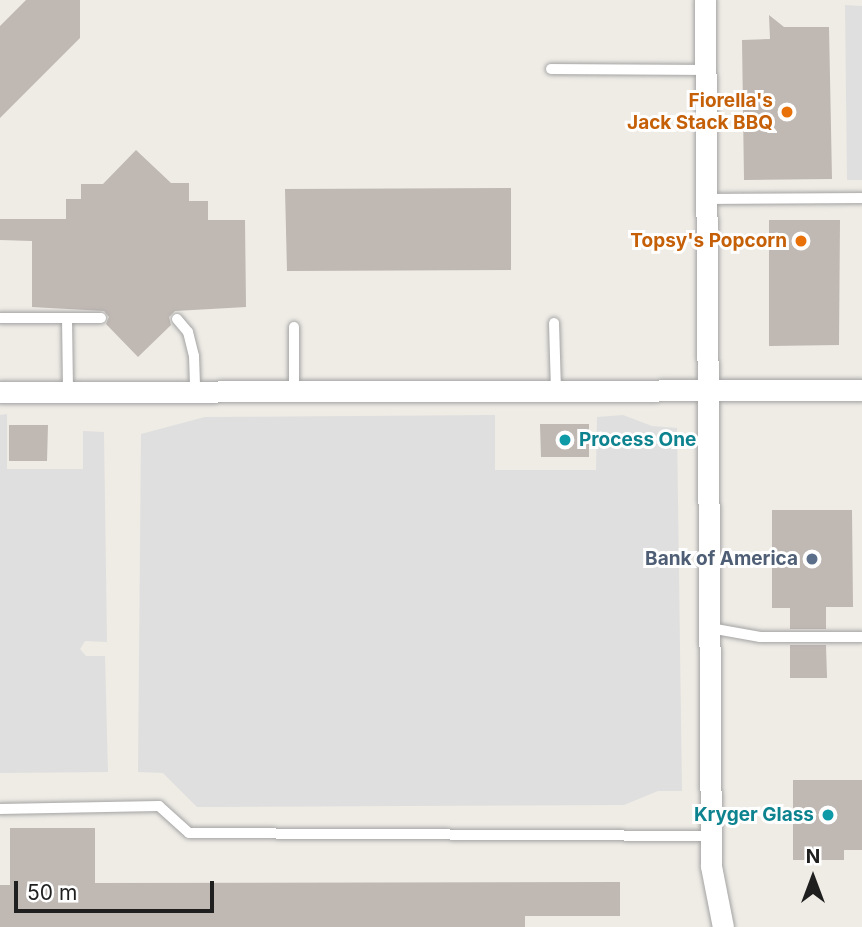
<!DOCTYPE html>
<html>
<head>
<meta charset="utf-8">
<style>
  body { margin:0 }
  #map { position:relative; width:862px; height:927px; overflow:hidden; background:#efece6; font-family:Inter,sans-serif }
  div>[style] { position:absolute }
  .parking>* { inset:0; background:#dfdfdf }
  .building>* { inset:0; background:#bfb8b3 }
  .roads { filter:drop-shadow(0 0 2px #a3a3a3) drop-shadow(0 0 2px #a3a3a3) }
  .service>* { height:10px; margin:-5px; padding:0 5px; transform-origin:5px; border-radius:5px; background:#fff }
  .minor>* { height:21px; margin:-10.5px; padding:0 10.5px; transform-origin:10.5px; border-radius:10.5px; background:#fff }
  .dots>* { width:19px; height:19px; translate:-50% -50%; box-sizing:border-box; border:4px solid #fff; border-radius:50% }
  span { translate:-50% -50%; white-space:nowrap; text-align:center; line-height:1.15; -webkit-text-stroke:6px #fff; paint-order:stroke }
  .food-label { font-size:19px; color:#c56008; font-weight:700 }
  .right { translate:-100% -50%; text-align:right }
  .culture-label { font-size:19px; color:#0d838f; font-weight:700 }
  .left { translate:0 -50%; text-align:left }
  .service-label { font-size:19px; color:#4e5e75; font-weight:700 }
  .north { position:absolute; left:778px; top:843px; width:70px; height:70px; -webkit-text-stroke:5px #fff; paint-order:stroke; rotate:0deg; font-size:19px; font-weight:700; line-height:28px; text-align:center; color:#1f1f1f }
  .north::after { content:''; display:block; margin:auto; width:24px; height:32px; background:#1f1f1f; clip-path:polygon(50% 0,100% 100%,50% 72%,0 100%) }
  .scale { position:absolute; left:14px; top:881px; width:200px; height:32px; box-sizing:border-box; border:4px solid #1f1f1f; border-top:0; padding-left:9px; font-size:21px; line-height:24px; white-space:nowrap; color:#1f1f1f; -webkit-text-stroke:5px #fff; paint-order:stroke }
</style>
</head>
<body>
<div id="map">
  <div class="parking">
    <div style="clip-path:polygon(845px 5px,862px 6px,862px 180px,847px 180px)"></div>
    <div style="clip-path:polygon(7px 414px,7px 469px,83px 469px,83px 431px,104px 432px,107px 642px,85px 641px,80px 649px,86px 656px,105px 656px,108px 772px,0 773px,0 415px)"></div>
    <div style="clip-path:polygon(495px 415px,495px 470px,596px 470px,597px 417px,623px 415px,652px 426px,677px 428px,682px 791px,658px 791px,624px 805px,197px 807px,163px 773px,138px 772px,141px 434px,205px 417px)"></div>
  </div>
  <div class="building">
    <div style="clip-path:polygon(26px 0,80px 0,80px 38px,0 118px,0 26px)"></div>
    <div style="clip-path:polygon(769px 15px,784px 27px,829px 27px,832px 179px,744px 180px,742px 40px,770px 39px)"></div>
    <div style="clip-path:polygon(136px 150px,171px 183px,189px 183px,189px 201px,208px 201px,208px 220px,245px 220px,246px 307px,175px 311px,169px 317px,171px 325px,138px 357px,106px 324px,109px 317px,104px 311px,32px 307px,32px 241px,0 240px,0 219px,66px 219px,66px 199px,81px 199px,81px 184px,103px 184px)"></div>
    <div style="clip-path:polygon(511px 188px,511px 270px,287px 271px,285px 189px)"></div>
    <div style="clip-path:polygon(769px 220px,840px 220px,839px 345px,769px 346px)"></div>
    <div style="clip-path:polygon(540px 424px,589px 424px,589px 457px,541px 457px)"></div>
    <div style="clip-path:polygon(9px 425px,48px 425px,47px 461px,9px 461px)"></div>
    <div style="clip-path:polygon(772px 510px,852px 510px,853px 607px,826px 607px,826px 629px,790px 629px,790px 608px,772px 608px)"></div>
    <div style="clip-path:polygon(790px 645px,826px 645px,827px 678px,790px 678px)"></div>
    <div style="clip-path:polygon(793px 780px,862px 780px,862px 850px,844px 850px,844px 860px,793px 860px)"></div>
    <div style="clip-path:polygon(10px 828px,95px 828px,95px 883px,620px 882px,620px 916px,525px 916px,525px 927px,0 927px,0 885px,10px 885px)"></div>
  </div>
  <div class="roads">
    <div class="service">
      <div style="left:551px;top:69px;width:155px;rotate:0.4deg"></div>
      <div style="left:707px;top:199px;width:155px;rotate:-0.4deg"></div>
      <div style="left:0;top:318px;width:101px"></div>
      <div style="left:67px;top:318px;width:74px;rotate:89.2deg"></div>
      <div style="left:177px;top:319px;width:17px;rotate:50deg"></div>
      <div style="left:188px;top:332px;width:25px;rotate:76deg"></div>
      <div style="left:194px;top:356px;width:36px;rotate:88deg"></div>
      <div style="left:554px;top:323px;width:68px;rotate:88.3deg"></div>
      <div style="left:294px;top:392px;width:65px;rotate:-90deg"></div>
      <div style="left:710px;top:628px;width:51px;rotate:10.2deg"></div>
      <div style="left:760px;top:637px;width:102px"></div>
      <div style="left:0;top:809px;width:159px;rotate:-1.1deg"></div>
      <div style="left:159px;top:806px;width:40px;rotate:42deg"></div>
      <div style="left:189px;top:833px;width:522px;rotate:0.33deg"></div>
    </div>
    <div class="minor">
      <div style="left:705px;top:0;width:866px;rotate:89.6deg"></div>
      <div style="left:711px;top:866px;width:62px;rotate:78.9deg"></div>
      <div style="left:0;top:392px;width:862px;rotate:-0.13deg"></div>
    </div>
  </div>
  <div class="dots">
    <div style="left:787px;top:112px;background:#e8710a"></div>
    <div style="left:801px;top:241px;background:#e8710a"></div>
    <div style="left:565px;top:440px;background:#0f9aa8"></div>
    <div style="left:812px;top:559px;background:#5c6f8a"></div>
    <div style="left:828px;top:815px;background:#0f9aa8"></div>
  </div>
  <div class="food-label">
    <span class="right" style="left:773px;top:112px">Fiorella's<br>Jack Stack BBQ</span>
    <span class="right" style="left:787px;top:241px">Topsy's Popcorn</span>
  </div>
  <div class="culture-label">
    <span class="left" style="left:579px;top:440px">Process One</span>
    <span class="right" style="left:814px;top:815px">Kryger Glass</span>
  </div>
  <div class="service-label">
    <span class="right" style="left:798px;top:559px">Bank of America</span>
  </div>
  <div class="north">N</div>
  <div class="scale">50 m</div>
</div>
</body>
</html>
